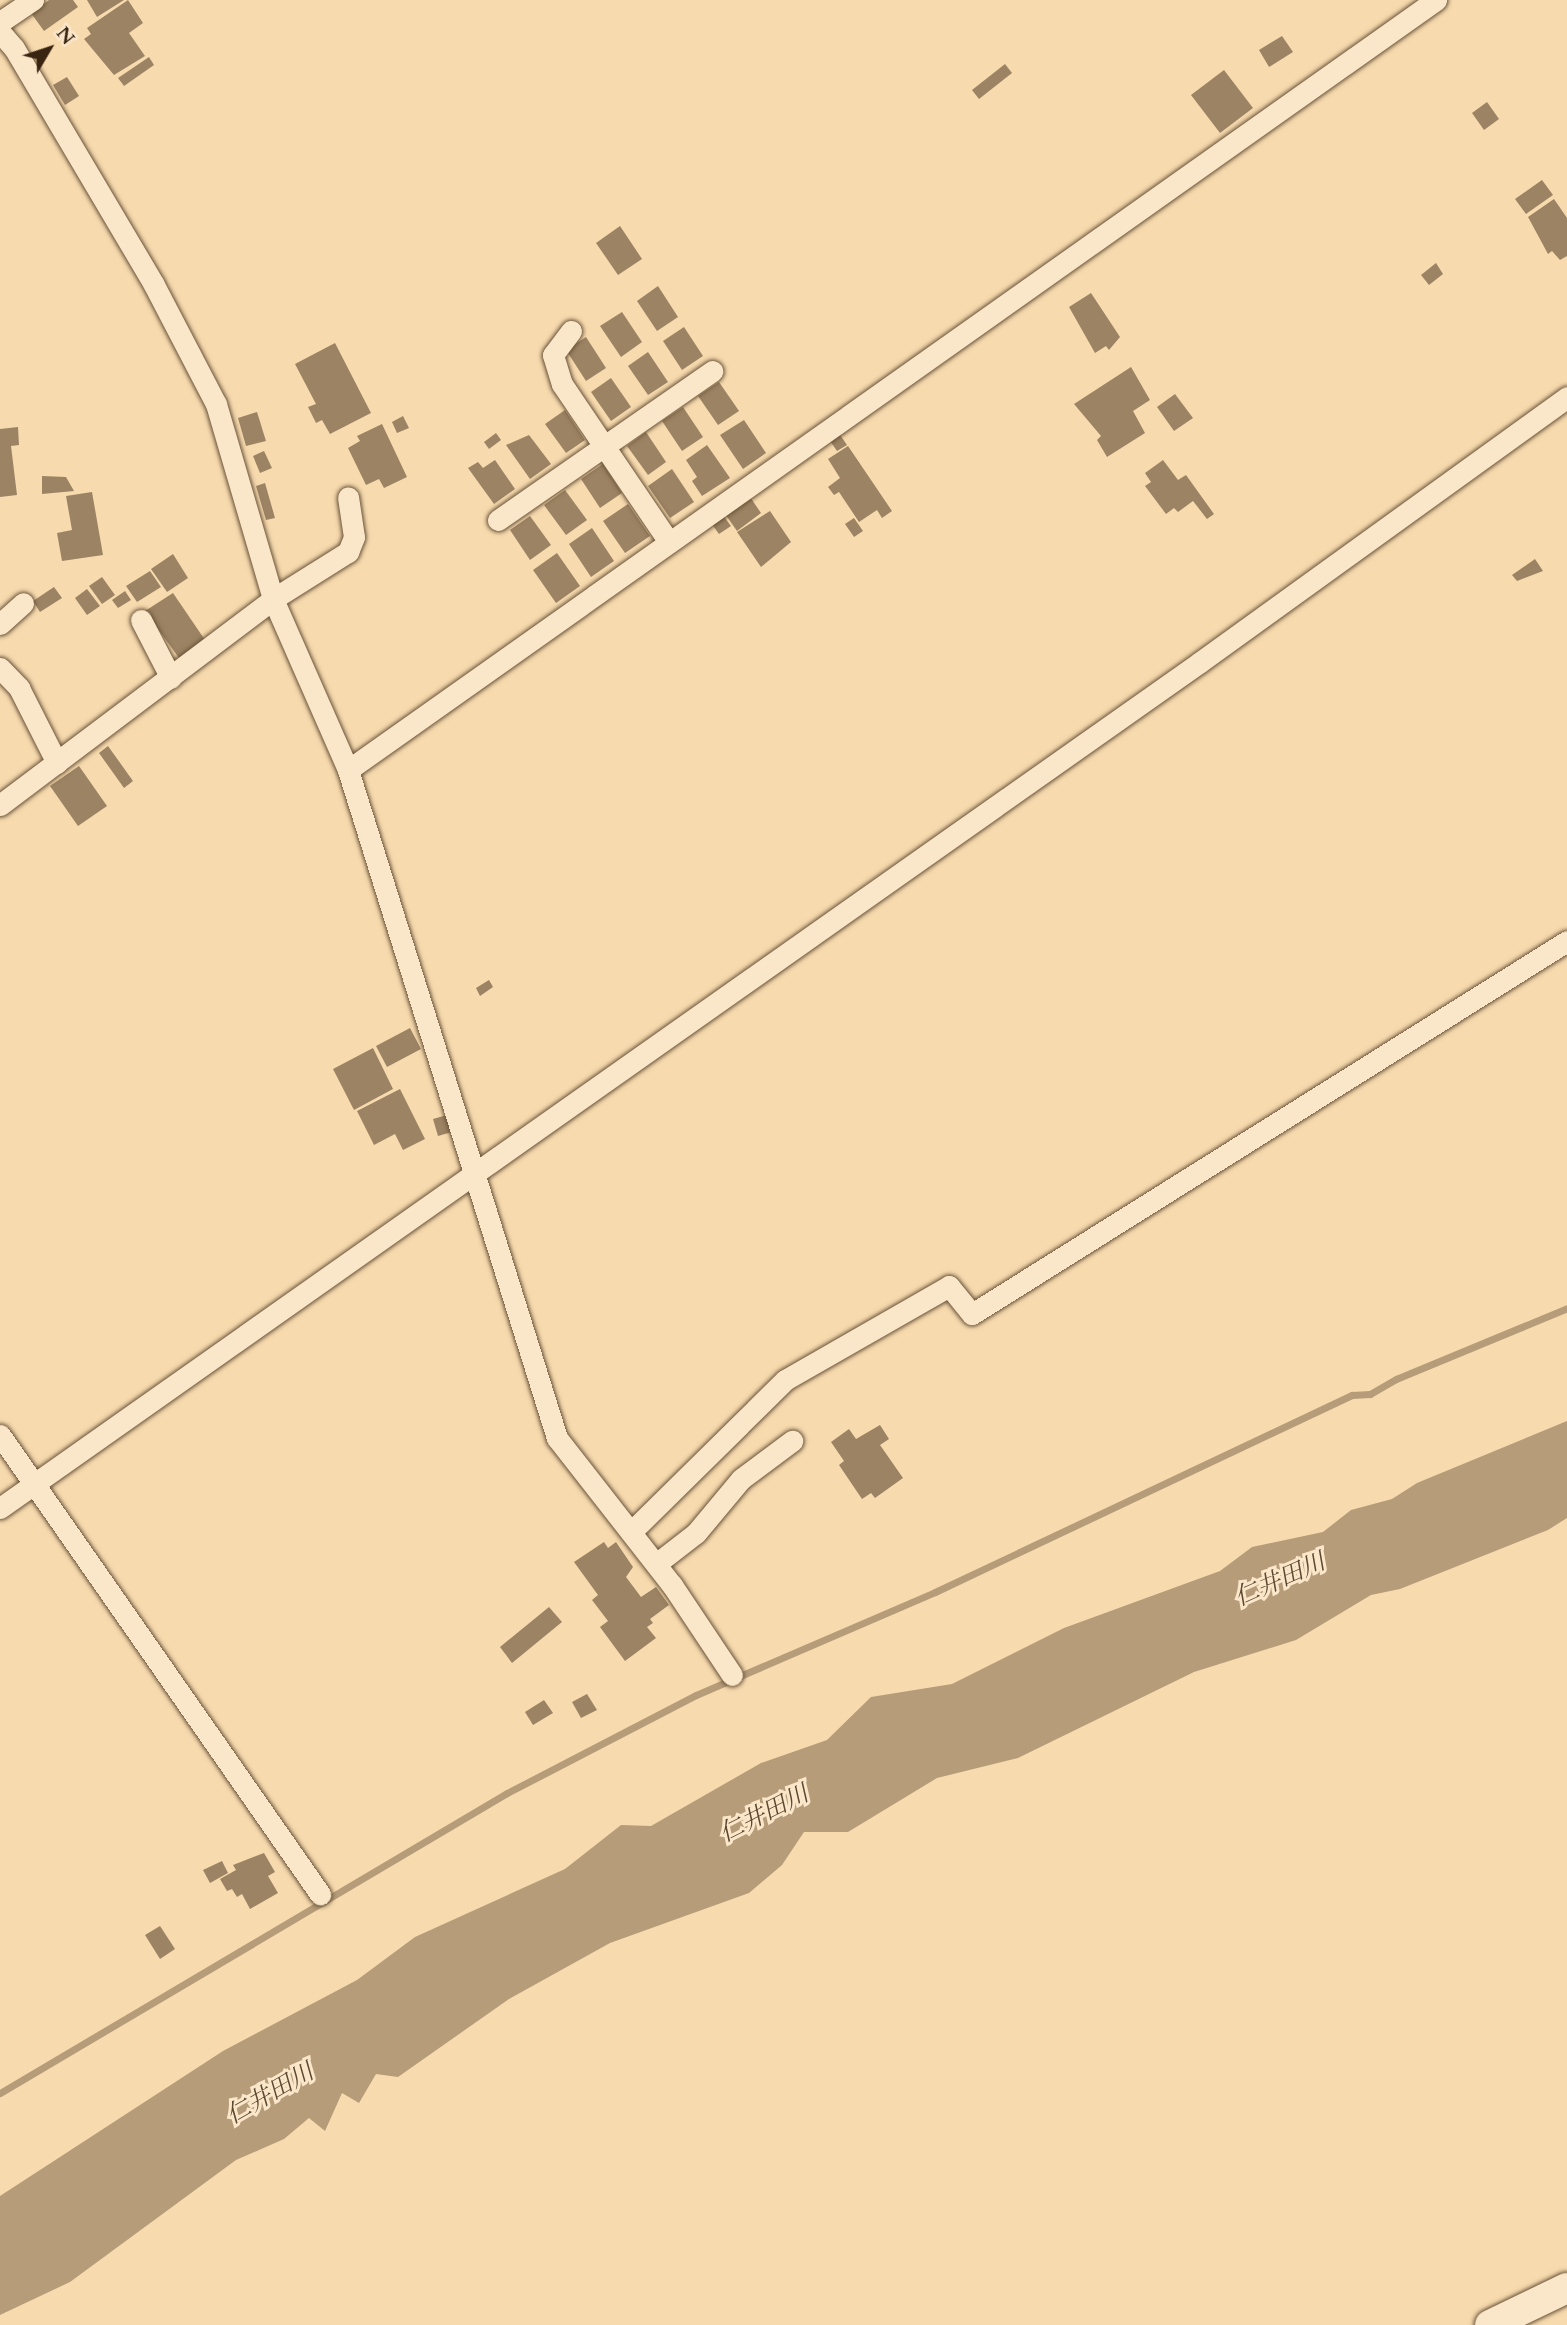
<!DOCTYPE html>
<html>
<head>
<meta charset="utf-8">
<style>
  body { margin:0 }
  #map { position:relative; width:1567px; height:2325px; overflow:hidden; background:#f7daae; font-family:Cardo,"Noto Serif JP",serif }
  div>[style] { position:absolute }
  .water>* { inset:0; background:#b69c79 }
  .stream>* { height:7px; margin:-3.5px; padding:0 3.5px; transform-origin:3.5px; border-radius:3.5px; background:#b69c79 }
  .building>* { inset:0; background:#9c8363 }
  .roads { filter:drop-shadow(0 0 2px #685238) drop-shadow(0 0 2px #685238) }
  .minor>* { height:21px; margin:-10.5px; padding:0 10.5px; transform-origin:10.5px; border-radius:10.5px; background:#fae7ca }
  .secondary>* { height:30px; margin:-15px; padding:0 15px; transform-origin:15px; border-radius:15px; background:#fae7ca }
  span { translate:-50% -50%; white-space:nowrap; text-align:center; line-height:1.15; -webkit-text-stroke:6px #fae7ca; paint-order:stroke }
  .water-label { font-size:24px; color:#5e4830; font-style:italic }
  .north { position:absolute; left:14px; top:14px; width:70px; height:70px; -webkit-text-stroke:5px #fae7ca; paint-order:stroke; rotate:51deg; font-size:19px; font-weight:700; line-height:28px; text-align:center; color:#392411 }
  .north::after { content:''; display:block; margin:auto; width:24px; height:32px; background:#392411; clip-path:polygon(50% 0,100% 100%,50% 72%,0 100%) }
</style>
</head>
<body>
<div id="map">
  <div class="water">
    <div style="clip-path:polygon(1567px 1421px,1567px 1518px,1548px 1530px,1400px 1589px,1371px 1595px,1296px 1640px,1194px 1672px,1018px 1758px,937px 1778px,848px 1832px,804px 1832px,782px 1865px,749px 1893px,610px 1943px,509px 1999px,398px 2077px,376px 2074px,359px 2103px,342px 2093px,325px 2131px,309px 2118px,284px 2139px,236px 2160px,70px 2282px,0 2315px,0 2196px,223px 2051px,357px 1980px,415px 1937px,565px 1869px,621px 1825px,651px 1826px,761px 1763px,827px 1740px,871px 1697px,952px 1684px,1064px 1628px,1220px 1571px,1252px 1547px,1323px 1532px,1351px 1510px,1392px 1499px,1417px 1483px)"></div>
  </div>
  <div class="stream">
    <div style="left:0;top:2093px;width:589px;rotate:-30.61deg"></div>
    <div style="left:507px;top:1793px;width:213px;rotate:-27.4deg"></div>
    <div style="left:696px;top:1695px;width:260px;rotate:-23.3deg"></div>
    <div style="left:935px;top:1592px;width:461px;rotate:-25.3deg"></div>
    <div style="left:1352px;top:1395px;width:18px;rotate:-3deg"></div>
    <div style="left:1370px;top:1394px;width:30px;rotate:-30deg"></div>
    <div style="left:1396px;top:1379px;width:185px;rotate:-22.5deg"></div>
  </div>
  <div class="building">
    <div style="clip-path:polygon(49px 0,73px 0,78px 7px,44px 31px,31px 13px)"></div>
    <div style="clip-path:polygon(87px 0,124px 0,97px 17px)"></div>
    <div style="clip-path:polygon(128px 0,143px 23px,129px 33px,145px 56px,114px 75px,84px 39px,91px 34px,87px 28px)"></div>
    <div style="clip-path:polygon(1282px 36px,1293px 52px,1269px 67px,1259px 50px)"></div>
    <div style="clip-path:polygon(149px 57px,154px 65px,124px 86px,118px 78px)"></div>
    <div style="clip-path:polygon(1005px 64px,1012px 73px,979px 99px,972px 90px)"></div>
    <div style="clip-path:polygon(1224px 70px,1253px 108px,1220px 133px,1191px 95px)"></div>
    <div style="clip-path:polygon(67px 77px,79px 96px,65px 105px,53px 85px)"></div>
    <div style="clip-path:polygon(1487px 102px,1499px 119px,1484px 130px,1472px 113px)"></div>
    <div style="clip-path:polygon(1542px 180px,1553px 195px,1526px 214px,1515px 199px)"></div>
    <div style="clip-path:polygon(1554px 199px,1567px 218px,1567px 256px,1560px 260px,1552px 251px,1548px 254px,1528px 217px)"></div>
    <div style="clip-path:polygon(620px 226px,642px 259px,618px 275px,596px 243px)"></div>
    <div style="clip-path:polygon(1436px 263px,1443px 274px,1429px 285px,1421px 275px)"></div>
    <div style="clip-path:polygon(658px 286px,678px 317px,657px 331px,637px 301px)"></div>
    <div style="clip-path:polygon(1091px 293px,1120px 337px,1109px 350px,1106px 346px,1095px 353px,1069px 307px)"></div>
    <div style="clip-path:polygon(622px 312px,642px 342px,621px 357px,600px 326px)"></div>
    <div style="clip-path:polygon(684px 327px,703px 356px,682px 370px,663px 341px)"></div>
    <div style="clip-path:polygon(586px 337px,606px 368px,586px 381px,566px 350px)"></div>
    <div style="clip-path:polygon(335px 343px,371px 413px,330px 434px,322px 420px,316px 423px,308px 407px,316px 404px,295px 364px)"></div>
    <div style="clip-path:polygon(648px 352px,668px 382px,648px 395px,628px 366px)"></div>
    <div style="clip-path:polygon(1131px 367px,1150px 400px,1133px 411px,1145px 433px,1107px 457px,1097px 440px,1101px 436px,1074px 404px)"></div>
    <div style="clip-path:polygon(611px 378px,631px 407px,611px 421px,591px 392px)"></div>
    <div style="clip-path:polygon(719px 382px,739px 411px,718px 425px,698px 396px)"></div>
    <div style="clip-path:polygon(1175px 394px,1193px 418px,1174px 431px,1157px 407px)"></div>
    <div style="clip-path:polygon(683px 407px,703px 437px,682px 451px,662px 421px)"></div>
    <div style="clip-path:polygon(565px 410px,585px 440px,566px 453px,545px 424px)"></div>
    <div style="clip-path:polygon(257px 412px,266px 441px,246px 446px,238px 418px)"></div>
    <div style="clip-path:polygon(403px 416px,409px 428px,397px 433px,392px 422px)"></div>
    <div style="clip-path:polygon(744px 420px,766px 453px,743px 469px,720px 435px)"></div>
    <div style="clip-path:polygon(382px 424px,407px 477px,384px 488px,379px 479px,366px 485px,348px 448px,360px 441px,357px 436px)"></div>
    <div style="clip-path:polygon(18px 427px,19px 445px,11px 446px,17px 495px,0 497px,0 429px)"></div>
    <div style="clip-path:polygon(646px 432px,666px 462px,648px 475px,627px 446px)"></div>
    <div style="clip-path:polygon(838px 432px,847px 445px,837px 451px,828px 438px)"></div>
    <div style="clip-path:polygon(496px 433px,501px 440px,489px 449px,484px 442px)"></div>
    <div style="clip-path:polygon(529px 435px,551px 464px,530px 479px,506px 445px)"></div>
    <div style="clip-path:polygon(707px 445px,730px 478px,702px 496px,692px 481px,697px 477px,686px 460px)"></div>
    <div style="clip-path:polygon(848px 446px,892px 511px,882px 518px,877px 510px,859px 522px,839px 492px,834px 495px,828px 487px,840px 478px,828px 459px)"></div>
    <div style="clip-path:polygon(264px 451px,272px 468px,260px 473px,253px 456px)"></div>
    <div style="clip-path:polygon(495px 460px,515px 489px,494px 504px,468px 468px,478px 462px,483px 468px)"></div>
    <div style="clip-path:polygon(1163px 460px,1178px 480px,1186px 475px,1214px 514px,1207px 519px,1193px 501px,1178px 512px,1174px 508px,1166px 514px,1145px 486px,1151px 482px,1145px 473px)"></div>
    <div style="clip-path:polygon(603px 464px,622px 493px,600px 508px,581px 479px)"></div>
    <div style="clip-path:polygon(672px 469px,694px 502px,670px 518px,648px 486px)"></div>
    <div style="clip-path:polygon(42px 476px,66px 477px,74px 491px,42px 494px)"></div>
    <div style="clip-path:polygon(265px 483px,275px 518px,266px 520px,256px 486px)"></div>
    <div style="clip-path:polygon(565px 490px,587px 520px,566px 535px,544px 505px)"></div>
    <div style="clip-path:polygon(92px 492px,103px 555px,62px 561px,57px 533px,72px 530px,66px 496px)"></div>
    <div style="clip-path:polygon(748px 494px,761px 513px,737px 531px,723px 511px)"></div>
    <div style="clip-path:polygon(628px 504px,650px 536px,625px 553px,603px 521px)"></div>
    <div style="clip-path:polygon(770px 511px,791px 542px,761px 567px,737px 532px)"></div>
    <div style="clip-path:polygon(722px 514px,731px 526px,719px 534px,711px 523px)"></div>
    <div style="clip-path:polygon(530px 516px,551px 545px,530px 560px,510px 530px)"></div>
    <div style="clip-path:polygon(854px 518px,863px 531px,854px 537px,845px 524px)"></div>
    <div style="clip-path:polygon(592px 528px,614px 561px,591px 577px,569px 544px)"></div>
    <div style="clip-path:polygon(557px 553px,580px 586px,556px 603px,533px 570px)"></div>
    <div style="clip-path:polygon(173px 554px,188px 578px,167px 592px,151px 569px)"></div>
    <div style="clip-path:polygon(1535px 559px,1543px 571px,1517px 581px,1512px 575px)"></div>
    <div style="clip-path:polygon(150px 571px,161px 587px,137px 602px,126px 586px)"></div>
    <div style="clip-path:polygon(102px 577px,115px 595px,102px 604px,89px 586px)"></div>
    <div style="clip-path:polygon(54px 587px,62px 598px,40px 612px,33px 601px)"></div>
    <div style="clip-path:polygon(87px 589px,100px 606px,87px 615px,75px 598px)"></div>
    <div style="clip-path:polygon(125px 591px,131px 600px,118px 608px,112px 600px)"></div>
    <div style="clip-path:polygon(173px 593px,205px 640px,179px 658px,145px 611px)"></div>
    <div style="clip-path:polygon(108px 746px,133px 781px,124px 788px,99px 753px)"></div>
    <div style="clip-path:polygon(79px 766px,107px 806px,78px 826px,50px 786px)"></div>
    <div style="clip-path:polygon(489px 980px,493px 987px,480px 996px,476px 988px)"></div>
    <div style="clip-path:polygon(410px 1028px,421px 1049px,387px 1067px,376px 1046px)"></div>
    <div style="clip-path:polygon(373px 1048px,393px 1089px,354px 1110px,333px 1069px)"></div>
    <div style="clip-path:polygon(400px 1089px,425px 1139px,403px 1150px,395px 1134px,374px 1145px,357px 1111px)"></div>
    <div style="clip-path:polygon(447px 1115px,452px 1132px,438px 1136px,433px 1119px)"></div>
    <div style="clip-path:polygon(880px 1425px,889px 1439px,880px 1445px,903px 1478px,875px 1498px,871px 1493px,862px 1499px,839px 1465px,844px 1461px,831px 1442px,849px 1429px,856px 1439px)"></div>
    <div style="clip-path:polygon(604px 1542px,608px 1548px,616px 1542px,633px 1567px,626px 1577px,641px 1597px,656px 1587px,669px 1605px,650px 1619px,653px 1623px,647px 1627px,656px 1638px,625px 1661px,600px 1627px,608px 1621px,592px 1600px,598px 1595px,574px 1562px)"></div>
    <div style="clip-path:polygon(549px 1607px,562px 1622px,512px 1663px,500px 1647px)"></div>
    <div style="clip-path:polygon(587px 1694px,597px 1710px,581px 1718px,572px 1702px)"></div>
    <div style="clip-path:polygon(544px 1700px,553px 1713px,533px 1725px,525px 1712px)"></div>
    <div style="clip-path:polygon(264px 1853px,275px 1872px,268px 1876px,278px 1893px,250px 1909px,242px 1894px,237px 1897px,232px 1889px,227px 1891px,220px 1879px,236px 1870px,233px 1865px)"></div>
    <div style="clip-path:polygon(222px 1861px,228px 1873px,210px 1883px,203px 1870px)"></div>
    <div style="clip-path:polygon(160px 1926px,175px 1949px,160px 1959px,145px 1935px)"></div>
  </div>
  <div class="roads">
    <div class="minor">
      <div style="left:0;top:22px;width:40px;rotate:-34deg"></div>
      <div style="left:0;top:32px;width:21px;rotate:49deg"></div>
      <div style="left:14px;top:48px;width:275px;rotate:59.4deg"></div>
      <div style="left:154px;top:285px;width:134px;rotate:62.5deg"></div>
      <div style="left:216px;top:404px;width:203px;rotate:73.7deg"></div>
      <div style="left:273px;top:599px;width:187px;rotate:66.3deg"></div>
      <div style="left:348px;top:770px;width:700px;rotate:72.63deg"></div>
      <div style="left:557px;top:1438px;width:187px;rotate:52deg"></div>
      <div style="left:672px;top:1585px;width:108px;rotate:56.3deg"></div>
      <div style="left:571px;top:331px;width:30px;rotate:127deg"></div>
      <div style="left:553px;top:355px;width:30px;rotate:73deg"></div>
      <div style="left:562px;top:384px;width:191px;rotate:55.9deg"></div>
      <div style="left:498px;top:520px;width:261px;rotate:-34.8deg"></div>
      <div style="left:141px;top:620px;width:65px;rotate:62.7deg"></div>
      <div style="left:0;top:624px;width:31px;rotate:-42deg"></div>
      <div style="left:0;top:668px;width:28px;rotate:46deg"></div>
      <div style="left:19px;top:688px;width:84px;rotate:63.1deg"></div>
      <div style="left:348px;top:770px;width:1333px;rotate:-35.29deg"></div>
      <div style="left:0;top:805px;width:342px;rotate:-37deg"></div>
      <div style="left:273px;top:599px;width:89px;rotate:-32.1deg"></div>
      <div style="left:348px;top:552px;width:16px;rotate:-68deg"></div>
      <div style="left:354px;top:537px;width:40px;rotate:-98.5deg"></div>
      <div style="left:0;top:1435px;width:560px;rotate:55.12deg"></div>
      <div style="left:0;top:1508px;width:1468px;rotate:-35.18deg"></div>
      <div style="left:1200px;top:662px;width:453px;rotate:-35.8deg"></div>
      <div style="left:631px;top:1532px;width:216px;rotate:-44.6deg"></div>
      <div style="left:785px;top:1380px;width:189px;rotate:-29.8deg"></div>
      <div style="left:949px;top:1286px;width:36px;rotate:51deg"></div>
      <div style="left:972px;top:1314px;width:702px;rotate:-32.08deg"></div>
      <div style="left:656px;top:1564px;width:51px;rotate:-37.8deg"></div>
      <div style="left:696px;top:1533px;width:70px;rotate:-50.2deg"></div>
      <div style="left:741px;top:1479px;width:64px;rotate:-36.7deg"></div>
    </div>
    <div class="secondary">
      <div style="left:1490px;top:2325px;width:85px;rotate:-25.7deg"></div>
    </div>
  </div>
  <div class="water-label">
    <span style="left:1280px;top:1580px;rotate:-24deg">仁井田川</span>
    <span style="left:764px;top:1814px;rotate:-27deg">仁井田川</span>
    <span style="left:270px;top:2094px;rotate:-30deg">仁井田川</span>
  </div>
  <div class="north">N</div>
</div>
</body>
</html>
